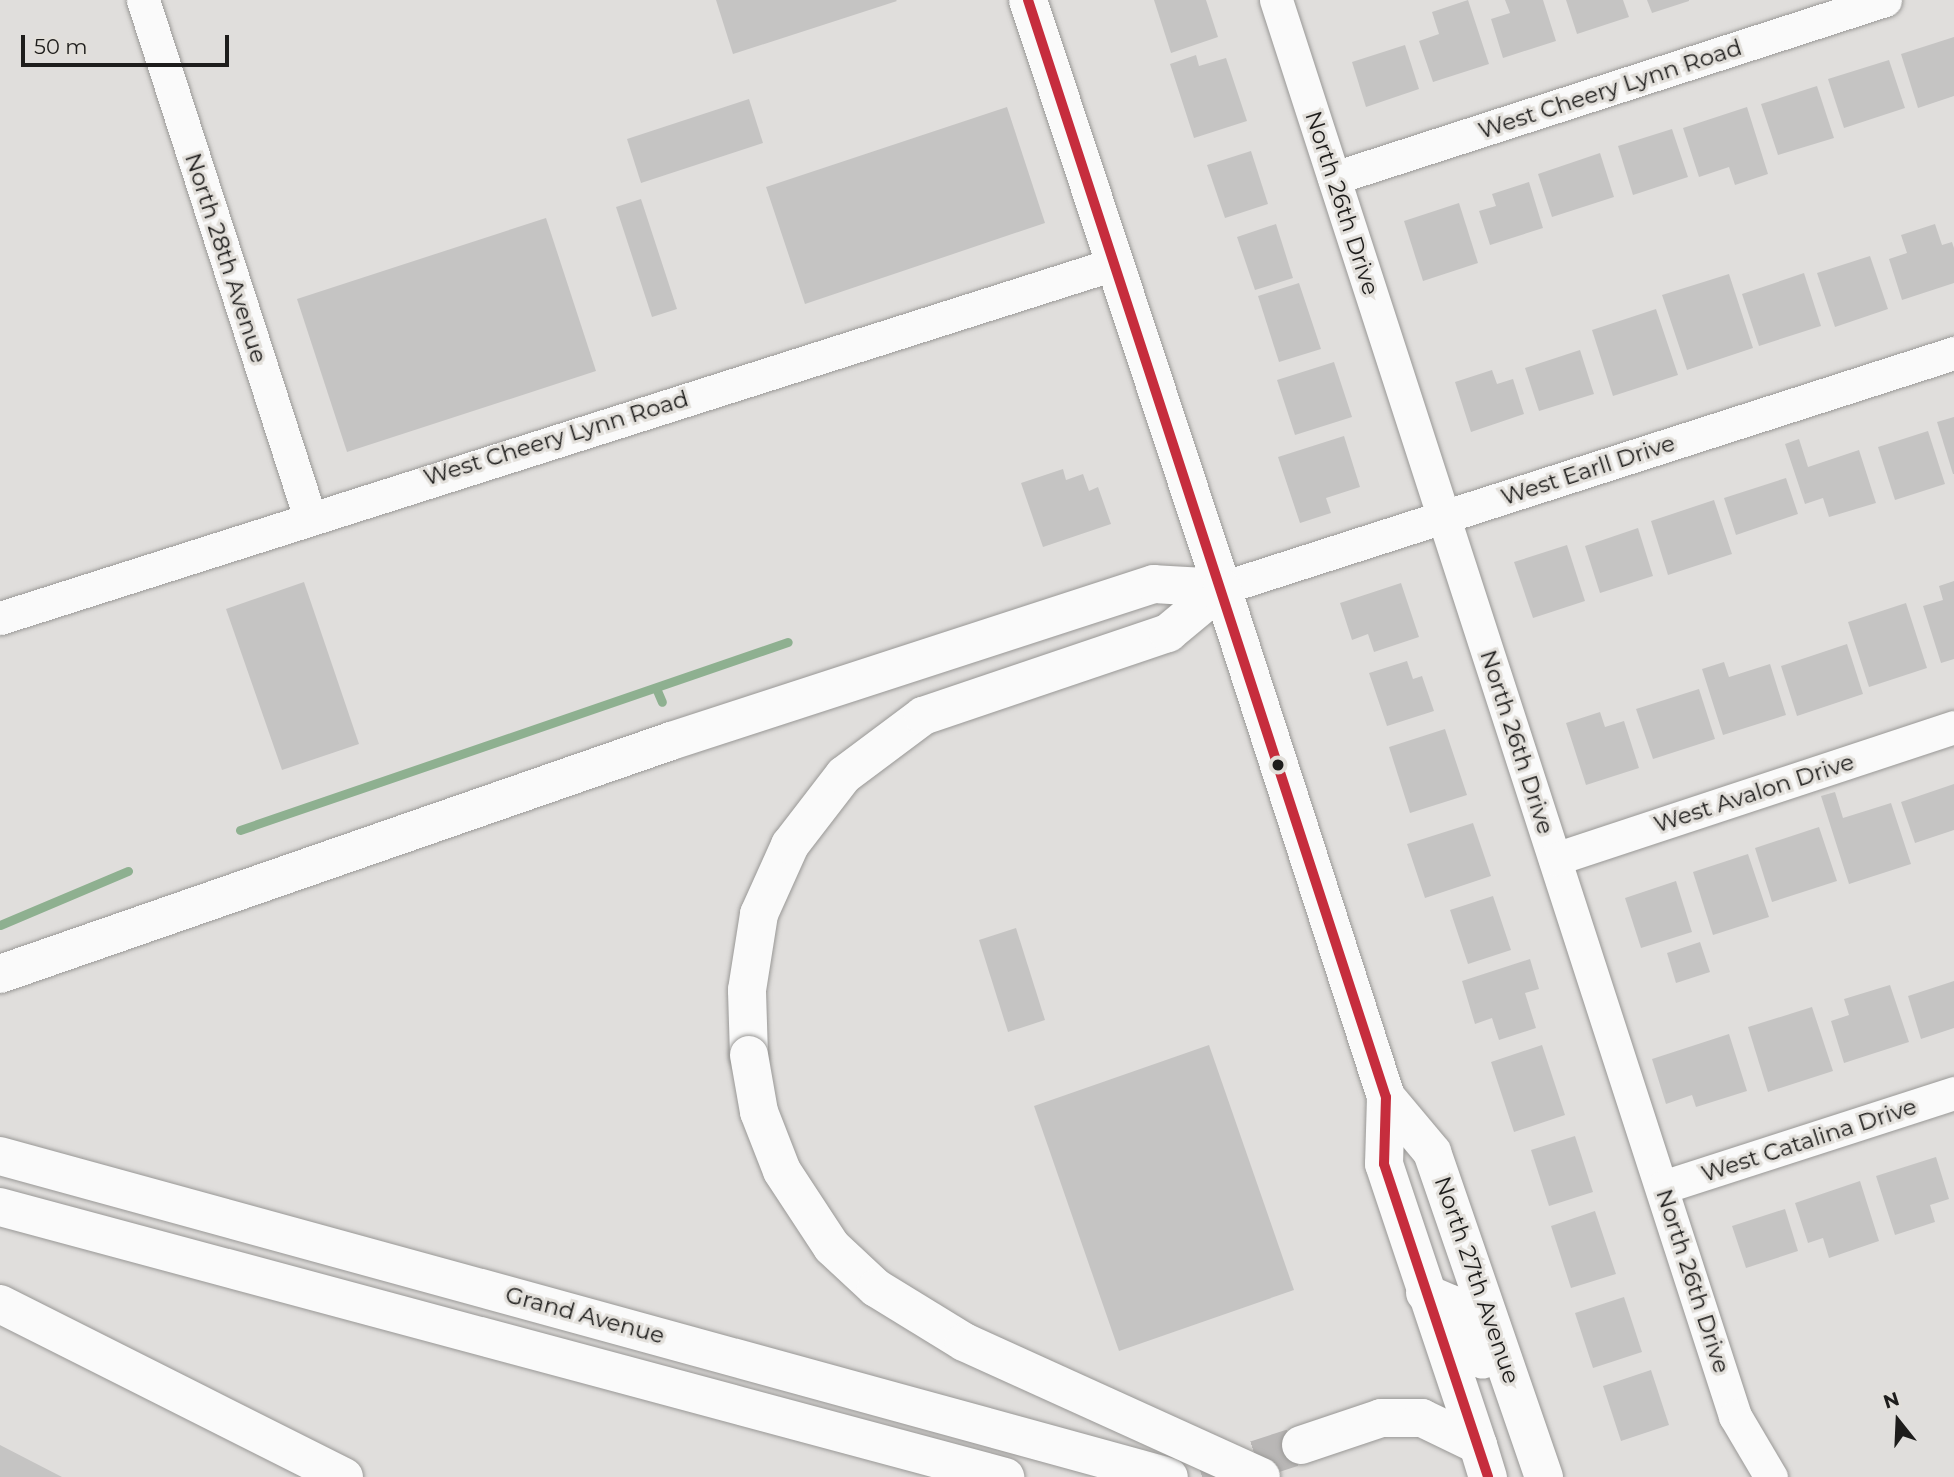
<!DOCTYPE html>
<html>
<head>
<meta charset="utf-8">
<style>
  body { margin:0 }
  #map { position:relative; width:1954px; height:1477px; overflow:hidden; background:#e0dedc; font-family:Montserrat,sans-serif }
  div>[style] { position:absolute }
  .stream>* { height:9px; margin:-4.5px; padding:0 4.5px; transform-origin:4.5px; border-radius:4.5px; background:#8eb090 }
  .building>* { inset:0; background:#c5c4c3 }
  .highway-tunnel>* { height:38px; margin-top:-19px; transform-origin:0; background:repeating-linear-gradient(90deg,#b9b7b6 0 38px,transparent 0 57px) }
  .roads { filter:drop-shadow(0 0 2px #999896) drop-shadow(0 0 2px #999896) }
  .street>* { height:33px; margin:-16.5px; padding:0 16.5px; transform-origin:16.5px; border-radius:16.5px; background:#fafafa }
  .secondary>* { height:38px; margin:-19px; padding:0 19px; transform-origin:19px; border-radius:19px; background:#fafafa }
  .primary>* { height:38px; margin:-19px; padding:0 19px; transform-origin:19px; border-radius:19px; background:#fafafa }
  .highway>* { height:38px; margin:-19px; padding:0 19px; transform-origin:19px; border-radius:19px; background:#fafafa }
  .bridges { filter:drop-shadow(0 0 2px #999896) drop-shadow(0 0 2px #999896) }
  .primary-bridge>* { height:38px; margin:-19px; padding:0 19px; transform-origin:19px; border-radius:19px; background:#fafafa }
  .bus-1>* { height:10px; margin:-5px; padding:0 5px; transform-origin:5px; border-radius:5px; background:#c62d3d }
  .dots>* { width:19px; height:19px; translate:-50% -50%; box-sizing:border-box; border:4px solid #e2dfda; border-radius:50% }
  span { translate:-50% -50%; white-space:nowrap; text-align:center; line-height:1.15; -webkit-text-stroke:6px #e2dfda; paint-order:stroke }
  .street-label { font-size:23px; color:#1e1d1c }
  .north { position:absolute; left:1863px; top:1386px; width:70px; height:70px; -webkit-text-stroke:5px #e2dfda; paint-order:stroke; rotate:342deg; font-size:19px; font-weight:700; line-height:28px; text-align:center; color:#1e1d1c }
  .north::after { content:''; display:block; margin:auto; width:24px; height:32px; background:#1e1d1c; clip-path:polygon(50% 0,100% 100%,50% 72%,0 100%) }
  .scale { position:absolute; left:21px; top:35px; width:208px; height:32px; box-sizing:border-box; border:4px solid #1e1d1c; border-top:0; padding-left:9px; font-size:21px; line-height:24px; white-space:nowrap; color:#1e1d1c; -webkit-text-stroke:5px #e2dfda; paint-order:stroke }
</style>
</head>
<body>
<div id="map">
  <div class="stream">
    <div style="left:656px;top:688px;width:15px;rotate:67deg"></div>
    <div style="left:240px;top:830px;width:579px;rotate:-18.94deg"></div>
    <div style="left:0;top:925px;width:139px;rotate:-22.9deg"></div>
  </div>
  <div class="building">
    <div style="clip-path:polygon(716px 0,896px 0,897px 1px,733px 54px)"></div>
    <div style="clip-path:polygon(1154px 0,1206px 0,1218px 37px,1171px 53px)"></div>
    <div style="clip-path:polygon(1468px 0,1489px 64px,1433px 82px,1419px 41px,1439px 34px,1432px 12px)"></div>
    <div style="clip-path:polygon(1505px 0,1543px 0,1556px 41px,1503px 58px,1491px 19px,1510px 13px)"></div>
    <div style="clip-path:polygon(1566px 0,1623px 0,1629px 17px,1577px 34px)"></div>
    <div style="clip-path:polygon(1647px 0,1689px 0,1689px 1px,1652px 13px)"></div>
    <div style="clip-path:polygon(1954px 37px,1954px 96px,1918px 108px,1901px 54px)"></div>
    <div style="clip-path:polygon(1405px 45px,1419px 89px,1366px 107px,1352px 62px)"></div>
    <div style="clip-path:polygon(1196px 55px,1199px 66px,1226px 58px,1247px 121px,1194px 138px,1170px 64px)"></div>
    <div style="clip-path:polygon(1889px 60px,1905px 108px,1844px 128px,1828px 79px)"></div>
    <div style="clip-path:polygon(1817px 86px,1834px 138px,1778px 155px,1761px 104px)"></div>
    <div style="clip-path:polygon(749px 99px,763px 143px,641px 183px,627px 139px)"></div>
    <div style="clip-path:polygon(1007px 107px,1045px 223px,805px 304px,766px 187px)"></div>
    <div style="clip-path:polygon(1747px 107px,1768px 174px,1735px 185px,1729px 167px,1699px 177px,1683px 128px)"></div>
    <div style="clip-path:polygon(1672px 129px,1688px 177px,1633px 195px,1618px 146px)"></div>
    <div style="clip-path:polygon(1251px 151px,1268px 204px,1225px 218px,1207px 165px)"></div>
    <div style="clip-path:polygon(1600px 153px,1614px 197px,1552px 217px,1538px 174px)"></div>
    <div style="clip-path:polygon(1529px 182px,1543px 228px,1490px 245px,1479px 211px,1496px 206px,1492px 194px)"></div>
    <div style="clip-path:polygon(641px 199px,677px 309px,652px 317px,616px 207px)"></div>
    <div style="clip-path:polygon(1459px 203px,1478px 263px,1423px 281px,1404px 221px)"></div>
    <div style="clip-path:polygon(546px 218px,596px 371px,347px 452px,297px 299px)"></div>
    <div style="clip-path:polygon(1276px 224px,1293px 278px,1255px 290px,1237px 237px)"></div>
    <div style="clip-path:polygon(1935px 224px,1942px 245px,1952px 242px,1954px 248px,1954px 283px,1902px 300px,1889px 259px,1907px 253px,1901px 235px)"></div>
    <div style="clip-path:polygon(1870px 256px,1888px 309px,1835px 327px,1817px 273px)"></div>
    <div style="clip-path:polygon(1804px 273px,1821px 326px,1759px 346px,1742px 294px)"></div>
    <div style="clip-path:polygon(1729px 274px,1753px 348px,1687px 370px,1662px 295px)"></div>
    <div style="clip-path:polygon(1299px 283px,1321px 349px,1279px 362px,1258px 296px)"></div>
    <div style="clip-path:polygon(1656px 309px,1678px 375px,1613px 396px,1592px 330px)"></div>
    <div style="clip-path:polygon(1580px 350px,1594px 394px,1539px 411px,1525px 368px)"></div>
    <div style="clip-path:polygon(1334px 362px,1352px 417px,1295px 435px,1277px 380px)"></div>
    <div style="clip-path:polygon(1492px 370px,1497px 384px,1513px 379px,1524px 414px,1471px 432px,1455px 382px)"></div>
    <div style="clip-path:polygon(1954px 417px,1954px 474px,1953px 474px,1937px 422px)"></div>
    <div style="clip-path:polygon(1928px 431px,1945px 484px,1895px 500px,1878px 447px)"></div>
    <div style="clip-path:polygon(1344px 436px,1360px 487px,1326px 498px,1331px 513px,1300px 523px,1278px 457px)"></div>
    <div style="clip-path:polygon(1799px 439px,1808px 467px,1859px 450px,1876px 503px,1829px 517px,1823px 498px,1805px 504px,1785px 444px)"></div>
    <div style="clip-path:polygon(1063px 469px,1066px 480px,1083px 474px,1089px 491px,1098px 487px,1111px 524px,1043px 547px,1021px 483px)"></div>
    <div style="clip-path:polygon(1786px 478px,1798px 514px,1736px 535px,1724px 498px)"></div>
    <div style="clip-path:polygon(1714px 500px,1732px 554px,1668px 575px,1651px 521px)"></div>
    <div style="clip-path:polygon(1638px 528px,1653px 576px,1600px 593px,1585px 546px)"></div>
    <div style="clip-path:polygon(1567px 545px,1585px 601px,1533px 618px,1514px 562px)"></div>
    <div style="clip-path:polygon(1954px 581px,1954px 659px,1941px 663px,1923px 606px,1943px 600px,1939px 586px)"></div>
    <div style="clip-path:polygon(304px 582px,359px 744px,282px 770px,226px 609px)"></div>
    <div style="clip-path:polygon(1401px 583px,1419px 637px,1374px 652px,1368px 634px,1352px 640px,1340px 603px)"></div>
    <div style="clip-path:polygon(1906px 603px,1927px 668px,1869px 687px,1848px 622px)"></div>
    <div style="clip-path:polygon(1847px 644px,1863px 694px,1797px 716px,1781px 666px)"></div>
    <div style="clip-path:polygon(1407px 661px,1413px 679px,1422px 676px,1434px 711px,1387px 726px,1369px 673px)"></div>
    <div style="clip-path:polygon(1724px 662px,1729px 677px,1770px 664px,1786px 715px,1723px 735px,1702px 669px)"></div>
    <div style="clip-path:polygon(1699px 689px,1715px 739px,1653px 759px,1636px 709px)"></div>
    <div style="clip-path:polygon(1600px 712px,1605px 727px,1624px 721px,1639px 768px,1586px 785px,1566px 723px)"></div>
    <div style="clip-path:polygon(1445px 729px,1467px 795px,1410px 813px,1389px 747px)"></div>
    <div style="clip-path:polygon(1954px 784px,1954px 830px,1915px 843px,1901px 802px)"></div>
    <div style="clip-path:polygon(1835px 792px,1843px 818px,1891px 803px,1911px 864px,1849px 884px,1821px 796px)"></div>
    <div style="clip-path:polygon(1473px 823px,1491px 876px,1425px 898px,1407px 844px)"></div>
    <div style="clip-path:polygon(1819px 827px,1837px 881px,1772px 902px,1755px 848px)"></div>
    <div style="clip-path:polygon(1748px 854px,1769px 917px,1713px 935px,1693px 872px)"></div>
    <div style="clip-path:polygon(1676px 881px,1692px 932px,1641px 948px,1625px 898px)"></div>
    <div style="clip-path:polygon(1493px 896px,1511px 950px,1468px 964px,1450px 910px)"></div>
    <div style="clip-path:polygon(1016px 928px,1045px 1020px,1008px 1032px,979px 940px)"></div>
    <div style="clip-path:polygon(1700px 942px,1710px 972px,1676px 983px,1667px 953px)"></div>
    <div style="clip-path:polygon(1530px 959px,1539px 989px,1525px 993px,1536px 1028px,1499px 1040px,1492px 1018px,1475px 1024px,1462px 981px)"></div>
    <div style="clip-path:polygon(1954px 981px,1954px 1028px,1921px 1039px,1908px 996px)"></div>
    <div style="clip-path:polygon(1890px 985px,1909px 1042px,1844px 1063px,1831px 1021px,1849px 1015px,1844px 999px)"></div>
    <div style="clip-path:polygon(1812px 1007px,1833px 1071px,1768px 1092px,1748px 1027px)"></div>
    <div style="clip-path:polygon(1729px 1034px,1747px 1091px,1696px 1107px,1692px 1095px,1666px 1104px,1652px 1059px)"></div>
    <div style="clip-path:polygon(1209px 1045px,1294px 1290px,1119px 1351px,1034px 1106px)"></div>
    <div style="clip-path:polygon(1542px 1045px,1565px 1115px,1514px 1132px,1491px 1062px)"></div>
    <div style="clip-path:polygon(1575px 1136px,1593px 1192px,1549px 1206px,1531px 1150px)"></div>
    <div style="clip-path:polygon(1936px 1157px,1949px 1199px,1930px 1205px,1935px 1222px,1895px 1235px,1876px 1176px)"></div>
    <div style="clip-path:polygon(1860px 1181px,1879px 1241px,1829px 1258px,1823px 1238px,1808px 1243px,1795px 1203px)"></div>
    <div style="clip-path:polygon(1785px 1209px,1798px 1251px,1746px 1268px,1732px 1226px)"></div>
    <div style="clip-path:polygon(1595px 1211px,1616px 1274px,1571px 1288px,1551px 1226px)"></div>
    <div style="clip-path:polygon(1624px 1297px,1642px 1352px,1593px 1368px,1575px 1313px)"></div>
    <div style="clip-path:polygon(1651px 1370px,1669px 1425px,1621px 1441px,1603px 1386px)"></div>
    <div style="clip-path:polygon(0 1445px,62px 1477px,0 1477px)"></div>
  </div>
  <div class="highway-tunnel">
    <div style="left:1202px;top:1477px;width:104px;rotate:-17.9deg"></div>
  </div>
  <div class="roads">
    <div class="street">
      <div style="left:143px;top:0;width:541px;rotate:72.13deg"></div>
      <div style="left:1276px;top:0;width:1489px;rotate:72.04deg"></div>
      <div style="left:1735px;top:1416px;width:71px;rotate:59.5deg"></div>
      <div style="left:1334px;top:178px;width:579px;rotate:-17.9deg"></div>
      <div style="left:1222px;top:588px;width:769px;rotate:-17.8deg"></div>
      <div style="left:0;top:618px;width:1169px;rotate:-17.63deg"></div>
      <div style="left:1555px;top:859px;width:420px;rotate:-18.3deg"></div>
      <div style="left:1663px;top:1187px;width:306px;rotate:-17.9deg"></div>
    </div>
    <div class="secondary">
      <div style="left:1028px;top:0;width:619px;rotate:71.74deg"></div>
    </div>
    <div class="primary">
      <div style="left:749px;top:1055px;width:65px;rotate:-91.8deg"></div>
      <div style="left:747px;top:990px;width:77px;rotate:-81deg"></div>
      <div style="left:759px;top:914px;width:76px;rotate:-65.8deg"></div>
      <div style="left:790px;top:845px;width:88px;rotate:-52.4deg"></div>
      <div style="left:844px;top:775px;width:99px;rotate:-36.8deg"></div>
      <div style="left:923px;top:716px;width:259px;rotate:-18.7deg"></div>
      <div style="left:1168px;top:633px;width:70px;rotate:-39.8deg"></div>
      <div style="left:1386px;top:1097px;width:67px;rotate:91.7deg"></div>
      <div style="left:1384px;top:1164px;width:296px;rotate:71.5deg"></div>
      <div style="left:0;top:1156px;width:1212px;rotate:15.35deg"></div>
      <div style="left:0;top:1207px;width:1041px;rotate:15.04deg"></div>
    </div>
    <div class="highway">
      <div style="left:0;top:974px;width:710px;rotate:-19.15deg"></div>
      <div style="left:671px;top:741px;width:508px;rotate:-18.01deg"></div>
      <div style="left:1154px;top:584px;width:68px;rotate:3.4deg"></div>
      <div style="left:1222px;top:588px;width:535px;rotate:72.14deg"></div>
      <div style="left:1386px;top:1097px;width:72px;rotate:50.1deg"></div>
      <div style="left:1432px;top:1152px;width:344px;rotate:71deg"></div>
      <div style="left:1425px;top:1293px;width:28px;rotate:23deg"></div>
      <div style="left:1451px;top:1304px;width:64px;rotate:60.3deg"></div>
      <div style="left:0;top:1304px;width:385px;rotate:26.7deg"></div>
      <div style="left:1301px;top:1445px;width:84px;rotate:-18.6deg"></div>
      <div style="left:1381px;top:1418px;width:41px"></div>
      <div style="left:1422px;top:1418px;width:62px;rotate:25.7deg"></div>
      <div style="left:1478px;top:1445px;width:34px;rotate:73deg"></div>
    </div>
  </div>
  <div class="bridges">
    <div class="primary-bridge">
      <div style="left:749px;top:1055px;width:58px;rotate:80deg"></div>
      <div style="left:759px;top:1112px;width:63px;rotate:68.7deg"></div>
      <div style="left:782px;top:1171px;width:91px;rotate:56.7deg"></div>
      <div style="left:832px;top:1247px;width:60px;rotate:43deg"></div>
      <div style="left:876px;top:1288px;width:103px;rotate:31.5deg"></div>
      <div style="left:964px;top:1342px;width:326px;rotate:24.4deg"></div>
    </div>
  </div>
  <div class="bus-1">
    <div style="left:1028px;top:0;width:1154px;rotate:71.93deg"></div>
    <div style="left:1386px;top:1097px;width:67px;rotate:91.7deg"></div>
    <div style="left:1384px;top:1164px;width:330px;rotate:71.6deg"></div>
  </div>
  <div class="dots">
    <div style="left:1278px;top:765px;background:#1e1d1c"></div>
  </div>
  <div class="street-label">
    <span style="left:1610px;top:89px;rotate:-18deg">West Cheery Lynn Road</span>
    <span style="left:1342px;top:203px;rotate:72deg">North 26th Drive</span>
    <span style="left:226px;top:258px;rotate:72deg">North 28th Avenue</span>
    <span style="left:556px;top:438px;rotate:-17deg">West Cheery Lynn Road</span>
    <span style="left:1588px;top:470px;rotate:-18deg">West Earll Drive</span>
    <span style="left:1517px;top:742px;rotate:72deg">North 26th Drive</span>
    <span style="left:1754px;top:793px;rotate:-18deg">West Avalon Drive</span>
    <span style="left:1809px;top:1140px;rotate:-18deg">West Catalina Drive</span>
    <span style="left:1477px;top:1280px;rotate:71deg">North 27th Avenue</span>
    <span style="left:1693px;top:1281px;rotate:72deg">North 26th Drive</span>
    <span style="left:585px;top:1315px;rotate:15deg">Grand Avenue</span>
  </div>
  <div class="north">N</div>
  <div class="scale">50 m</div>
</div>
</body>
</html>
